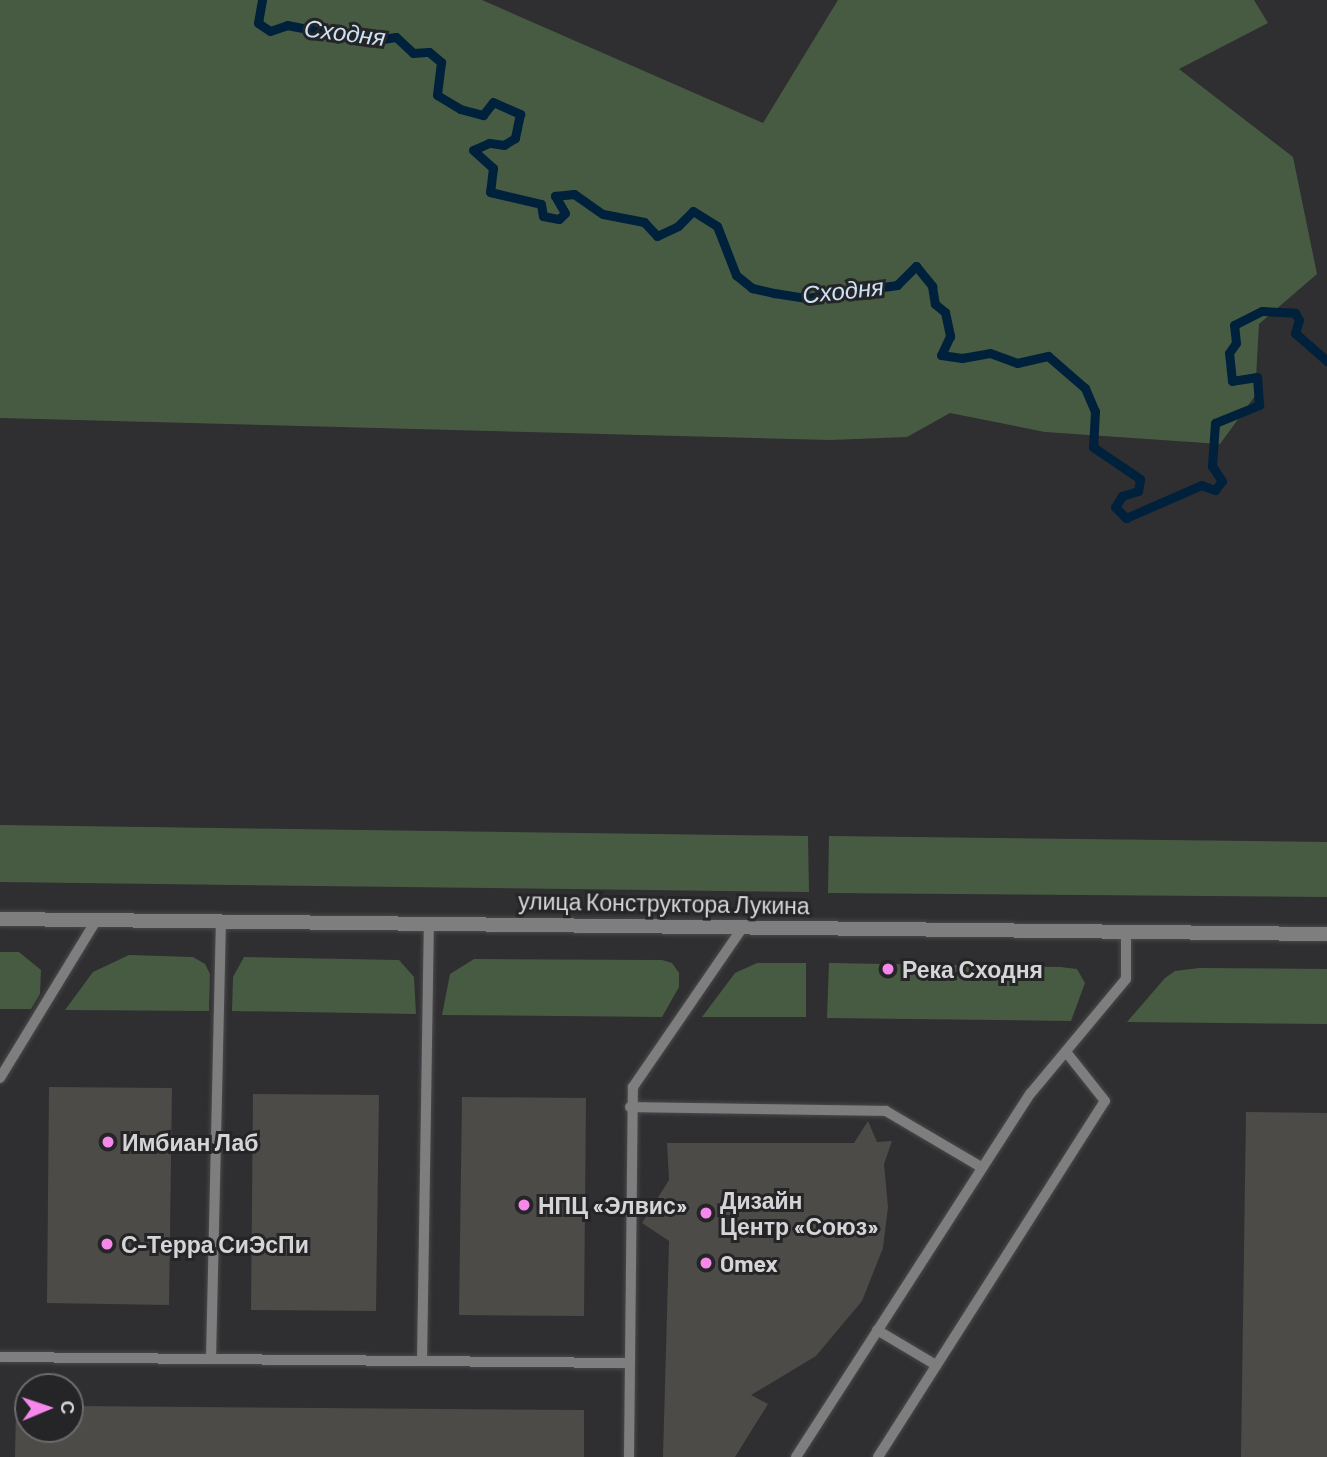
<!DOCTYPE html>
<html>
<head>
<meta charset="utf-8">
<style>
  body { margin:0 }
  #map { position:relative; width:1327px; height:1457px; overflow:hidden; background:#2f2e31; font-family:Barlow,sans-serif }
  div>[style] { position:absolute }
  .green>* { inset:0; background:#475b43 }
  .stream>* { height:9px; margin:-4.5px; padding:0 4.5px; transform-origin:4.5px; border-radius:4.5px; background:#00213c }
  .building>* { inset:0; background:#4d4b48 }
  .roads { filter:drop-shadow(0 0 2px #4a494b) drop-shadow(0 0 2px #4a494b) }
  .service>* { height:10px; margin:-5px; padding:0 5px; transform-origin:5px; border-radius:5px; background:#7e7e7f }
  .minor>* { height:14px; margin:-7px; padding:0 7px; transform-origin:7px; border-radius:7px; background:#7e7e7f }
  .dots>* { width:19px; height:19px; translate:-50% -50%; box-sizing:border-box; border:4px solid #252527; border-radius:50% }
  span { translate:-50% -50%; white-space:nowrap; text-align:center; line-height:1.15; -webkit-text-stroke:6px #252527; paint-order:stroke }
  .street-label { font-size:23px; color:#d5d4d6 }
  .poi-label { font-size:23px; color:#d5d4d6; font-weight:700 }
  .left { translate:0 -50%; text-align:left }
  .water-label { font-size:24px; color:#cbe2f7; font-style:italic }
  .north { position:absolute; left:14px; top:1373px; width:70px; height:70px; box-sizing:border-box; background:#252527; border:2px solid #6b6b6d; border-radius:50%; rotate:88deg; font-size:19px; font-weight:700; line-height:28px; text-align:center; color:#d5d4d6 }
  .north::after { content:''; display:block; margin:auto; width:24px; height:32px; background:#f788eb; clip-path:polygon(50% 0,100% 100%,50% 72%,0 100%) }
</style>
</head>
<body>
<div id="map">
  <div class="green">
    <div style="clip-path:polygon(0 0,482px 0,763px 123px,838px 0,1254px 0,1268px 23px,1179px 69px,1293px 157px,1317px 274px,1259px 324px,1255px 396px,1220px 444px,1045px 432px,950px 413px,907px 437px,830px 440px,0 418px)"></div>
    <div style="clip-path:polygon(0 825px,808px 836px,809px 892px,0 882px)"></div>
    <div style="clip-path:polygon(829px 836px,1327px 842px,1327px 897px,828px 893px)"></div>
    <div style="clip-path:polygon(0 952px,19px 952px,41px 970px,40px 994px,31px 1009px,0 1009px)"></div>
    <div style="clip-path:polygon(129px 955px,193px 957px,205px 964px,210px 974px,209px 1011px,65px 1010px,93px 972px)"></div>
    <div style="clip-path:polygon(244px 957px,399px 960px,414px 977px,416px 1014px,232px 1011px,233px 977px)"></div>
    <div style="clip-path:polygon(474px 959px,662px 960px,672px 963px,679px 973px,679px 987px,662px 1017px,442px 1015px,450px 974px)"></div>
    <div style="clip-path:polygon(757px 963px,806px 963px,806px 1017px,702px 1017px,735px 973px)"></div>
    <div style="clip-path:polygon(829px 963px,1060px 967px,1077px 969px,1085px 983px,1071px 1021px,827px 1018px)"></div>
    <div style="clip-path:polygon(1199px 968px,1327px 969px,1327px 1024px,1127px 1022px,1165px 978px,1175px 971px)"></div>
  </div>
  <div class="stream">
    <div style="left:262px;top:0;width:23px;rotate:100deg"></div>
    <div style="left:258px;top:23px;width:14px;rotate:34deg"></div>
    <div style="left:270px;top:31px;width:18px;rotate:-19deg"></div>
    <div style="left:287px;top:25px;width:85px;rotate:10.9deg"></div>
    <div style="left:370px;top:41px;width:26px;rotate:-9deg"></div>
    <div style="left:396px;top:37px;width:23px;rotate:43deg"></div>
    <div style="left:413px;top:53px;width:16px;rotate:-4deg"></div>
    <div style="left:429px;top:52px;width:16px;rotate:40deg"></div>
    <div style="left:441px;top:62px;width:33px;rotate:97deg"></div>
    <div style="left:437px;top:95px;width:27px;rotate:31deg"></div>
    <div style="left:460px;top:109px;width:24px;rotate:15deg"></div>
    <div style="left:483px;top:115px;width:16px;rotate:-52deg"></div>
    <div style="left:493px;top:102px;width:30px;rotate:24deg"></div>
    <div style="left:520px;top:114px;width:25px;rotate:102deg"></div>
    <div style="left:515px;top:138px;width:13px;rotate:148deg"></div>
    <div style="left:504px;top:145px;width:15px;rotate:-172deg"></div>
    <div style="left:489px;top:143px;width:17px;rotate:156deg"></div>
    <div style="left:473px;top:150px;width:27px;rotate:42deg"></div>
    <div style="left:493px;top:168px;width:24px;rotate:97deg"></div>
    <div style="left:490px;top:192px;width:52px;rotate:13.2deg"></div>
    <div style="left:541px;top:204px;width:12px;rotate:81deg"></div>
    <div style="left:543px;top:216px;width:16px;rotate:11deg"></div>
    <div style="left:559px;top:219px;width:8px;rotate:-45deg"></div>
    <div style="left:565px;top:213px;width:20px;rotate:-120deg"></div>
    <div style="left:555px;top:196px;width:19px;rotate:-6deg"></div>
    <div style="left:574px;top:194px;width:35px;rotate:35deg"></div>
    <div style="left:603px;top:214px;width:42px;rotate:11deg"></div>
    <div style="left:644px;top:222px;width:19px;rotate:47deg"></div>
    <div style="left:657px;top:236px;width:23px;rotate:-25deg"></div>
    <div style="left:678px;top:226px;width:21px;rotate:-45deg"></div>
    <div style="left:693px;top:211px;width:28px;rotate:32deg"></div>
    <div style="left:717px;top:226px;width:53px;rotate:68.8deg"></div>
    <div style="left:736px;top:275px;width:21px;rotate:39deg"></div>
    <div style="left:752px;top:288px;width:23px;rotate:13deg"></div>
    <div style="left:774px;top:293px;width:33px;rotate:9deg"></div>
    <div style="left:807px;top:298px;width:91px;rotate:-8.2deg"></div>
    <div style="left:897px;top:285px;width:27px;rotate:-45deg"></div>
    <div style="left:916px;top:266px;width:26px;rotate:51deg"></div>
    <div style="left:932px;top:286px;width:18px;rotate:81deg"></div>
    <div style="left:935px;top:304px;width:13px;rotate:39deg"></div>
    <div style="left:945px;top:312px;width:25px;rotate:78deg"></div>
    <div style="left:950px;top:336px;width:21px;rotate:115deg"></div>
    <div style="left:941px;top:355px;width:21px;rotate:8deg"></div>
    <div style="left:962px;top:358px;width:28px;rotate:-10deg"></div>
    <div style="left:990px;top:353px;width:29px;rotate:20deg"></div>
    <div style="left:1017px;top:363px;width:32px;rotate:-13deg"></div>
    <div style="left:1048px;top:356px;width:49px;rotate:40.9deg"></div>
    <div style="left:1085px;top:388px;width:25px;rotate:67deg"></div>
    <div style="left:1095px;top:411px;width:36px;rotate:93deg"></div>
    <div style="left:1093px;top:447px;width:57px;rotate:34.2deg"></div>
    <div style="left:1140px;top:479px;width:12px;rotate:99deg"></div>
    <div style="left:1138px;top:491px;width:17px;rotate:163deg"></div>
    <div style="left:1122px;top:496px;width:13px;rotate:122deg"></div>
    <div style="left:1115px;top:507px;width:16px;rotate:45deg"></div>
    <div style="left:1126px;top:518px;width:82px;rotate:-23.7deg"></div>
    <div style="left:1201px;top:485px;width:15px;rotate:20deg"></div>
    <div style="left:1215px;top:490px;width:11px;rotate:-52deg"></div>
    <div style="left:1222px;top:481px;width:18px;rotate:-124deg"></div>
    <div style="left:1212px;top:466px;width:43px;rotate:-86deg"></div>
    <div style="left:1215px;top:423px;width:48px;rotate:-22.2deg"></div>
    <div style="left:1259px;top:405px;width:28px;rotate:-94deg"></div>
    <div style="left:1257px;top:377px;width:25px;rotate:171deg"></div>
    <div style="left:1232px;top:381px;width:28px;rotate:-96deg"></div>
    <div style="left:1229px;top:353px;width:12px;rotate:-55deg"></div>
    <div style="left:1236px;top:343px;width:18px;rotate:-96deg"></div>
    <div style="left:1234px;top:325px;width:31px;rotate:-27deg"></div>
    <div style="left:1262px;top:311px;width:33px;rotate:3deg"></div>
    <div style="left:1295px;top:313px;width:8px;rotate:60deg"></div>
    <div style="left:1299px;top:320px;width:14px;rotate:107deg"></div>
    <div style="left:1295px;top:333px;width:43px;rotate:41.2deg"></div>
  </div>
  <div class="building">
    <div style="clip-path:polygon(49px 1087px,172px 1088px,169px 1305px,47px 1303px)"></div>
    <div style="clip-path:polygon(253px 1094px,379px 1095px,376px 1311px,251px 1310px)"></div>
    <div style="clip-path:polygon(462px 1097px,586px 1098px,584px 1316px,459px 1315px)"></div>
    <div style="clip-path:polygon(1246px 1112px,1327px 1113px,1327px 1457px,1241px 1457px)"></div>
    <div style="clip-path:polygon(868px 1121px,877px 1142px,892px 1141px,884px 1164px,888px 1207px,883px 1248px,862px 1301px,816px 1356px,751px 1395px,768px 1404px,735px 1457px,663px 1457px,669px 1241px,642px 1223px,669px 1180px,667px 1143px,854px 1143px)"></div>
    <div style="clip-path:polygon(16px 1406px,28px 1406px,28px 1429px,70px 1429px,70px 1406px,584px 1410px,584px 1457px,15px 1457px)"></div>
  </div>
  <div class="roads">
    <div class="service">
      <div style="left:0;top:1078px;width:184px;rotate:-58.6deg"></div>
      <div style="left:630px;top:1107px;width:256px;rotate:0.9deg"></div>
      <div style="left:886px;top:1111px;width:110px;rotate:30.5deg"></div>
      <div style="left:877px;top:1330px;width:69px;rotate:30.7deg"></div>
      <div style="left:0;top:1357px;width:629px;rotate:0.55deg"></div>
      <div style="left:211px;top:1359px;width:438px;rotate:-88.7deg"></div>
      <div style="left:422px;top:1361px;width:438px;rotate:-89.1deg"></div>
      <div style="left:629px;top:1457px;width:370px;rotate:-89.4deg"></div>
      <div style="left:633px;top:1087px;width:194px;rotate:-55.5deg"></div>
      <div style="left:796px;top:1457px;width:433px;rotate:-57.2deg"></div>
      <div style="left:1031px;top:1093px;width:148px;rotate:-50.2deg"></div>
      <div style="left:1126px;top:979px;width:47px;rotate:-90deg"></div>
      <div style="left:878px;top:1457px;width:422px;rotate:-57.5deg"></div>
      <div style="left:1105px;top:1101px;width:63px;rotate:-128.5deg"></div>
    </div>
    <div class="minor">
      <div style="left:0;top:919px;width:1327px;rotate:0.65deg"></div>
    </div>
  </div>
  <div class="dots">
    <div style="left:888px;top:969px;background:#f788eb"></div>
    <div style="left:108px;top:1142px;background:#f788eb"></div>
    <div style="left:524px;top:1205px;background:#f788eb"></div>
    <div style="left:706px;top:1213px;background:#f788eb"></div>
    <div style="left:107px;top:1244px;background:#f788eb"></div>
    <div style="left:706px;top:1263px;background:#f788eb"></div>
  </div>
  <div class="street-label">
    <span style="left:664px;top:903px;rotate:1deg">улица Конструктора Лукина</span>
  </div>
  <div class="poi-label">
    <span class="left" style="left:902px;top:969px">Река Сходня</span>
    <span class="left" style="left:122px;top:1142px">Имбиан Лаб</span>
    <span class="left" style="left:720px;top:1213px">Дизайн<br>Центр «Союз»</span>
    <span class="left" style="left:538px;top:1205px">НПЦ «Элвис»</span>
    <span class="left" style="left:121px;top:1244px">С-Терра СиЭсПи</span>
    <span class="left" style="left:720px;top:1263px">Omex</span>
  </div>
  <div class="water-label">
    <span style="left:345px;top:32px;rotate:7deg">Сходня</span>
    <span style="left:843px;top:290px;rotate:-6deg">Сходня</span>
  </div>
  <div class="north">С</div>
</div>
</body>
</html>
